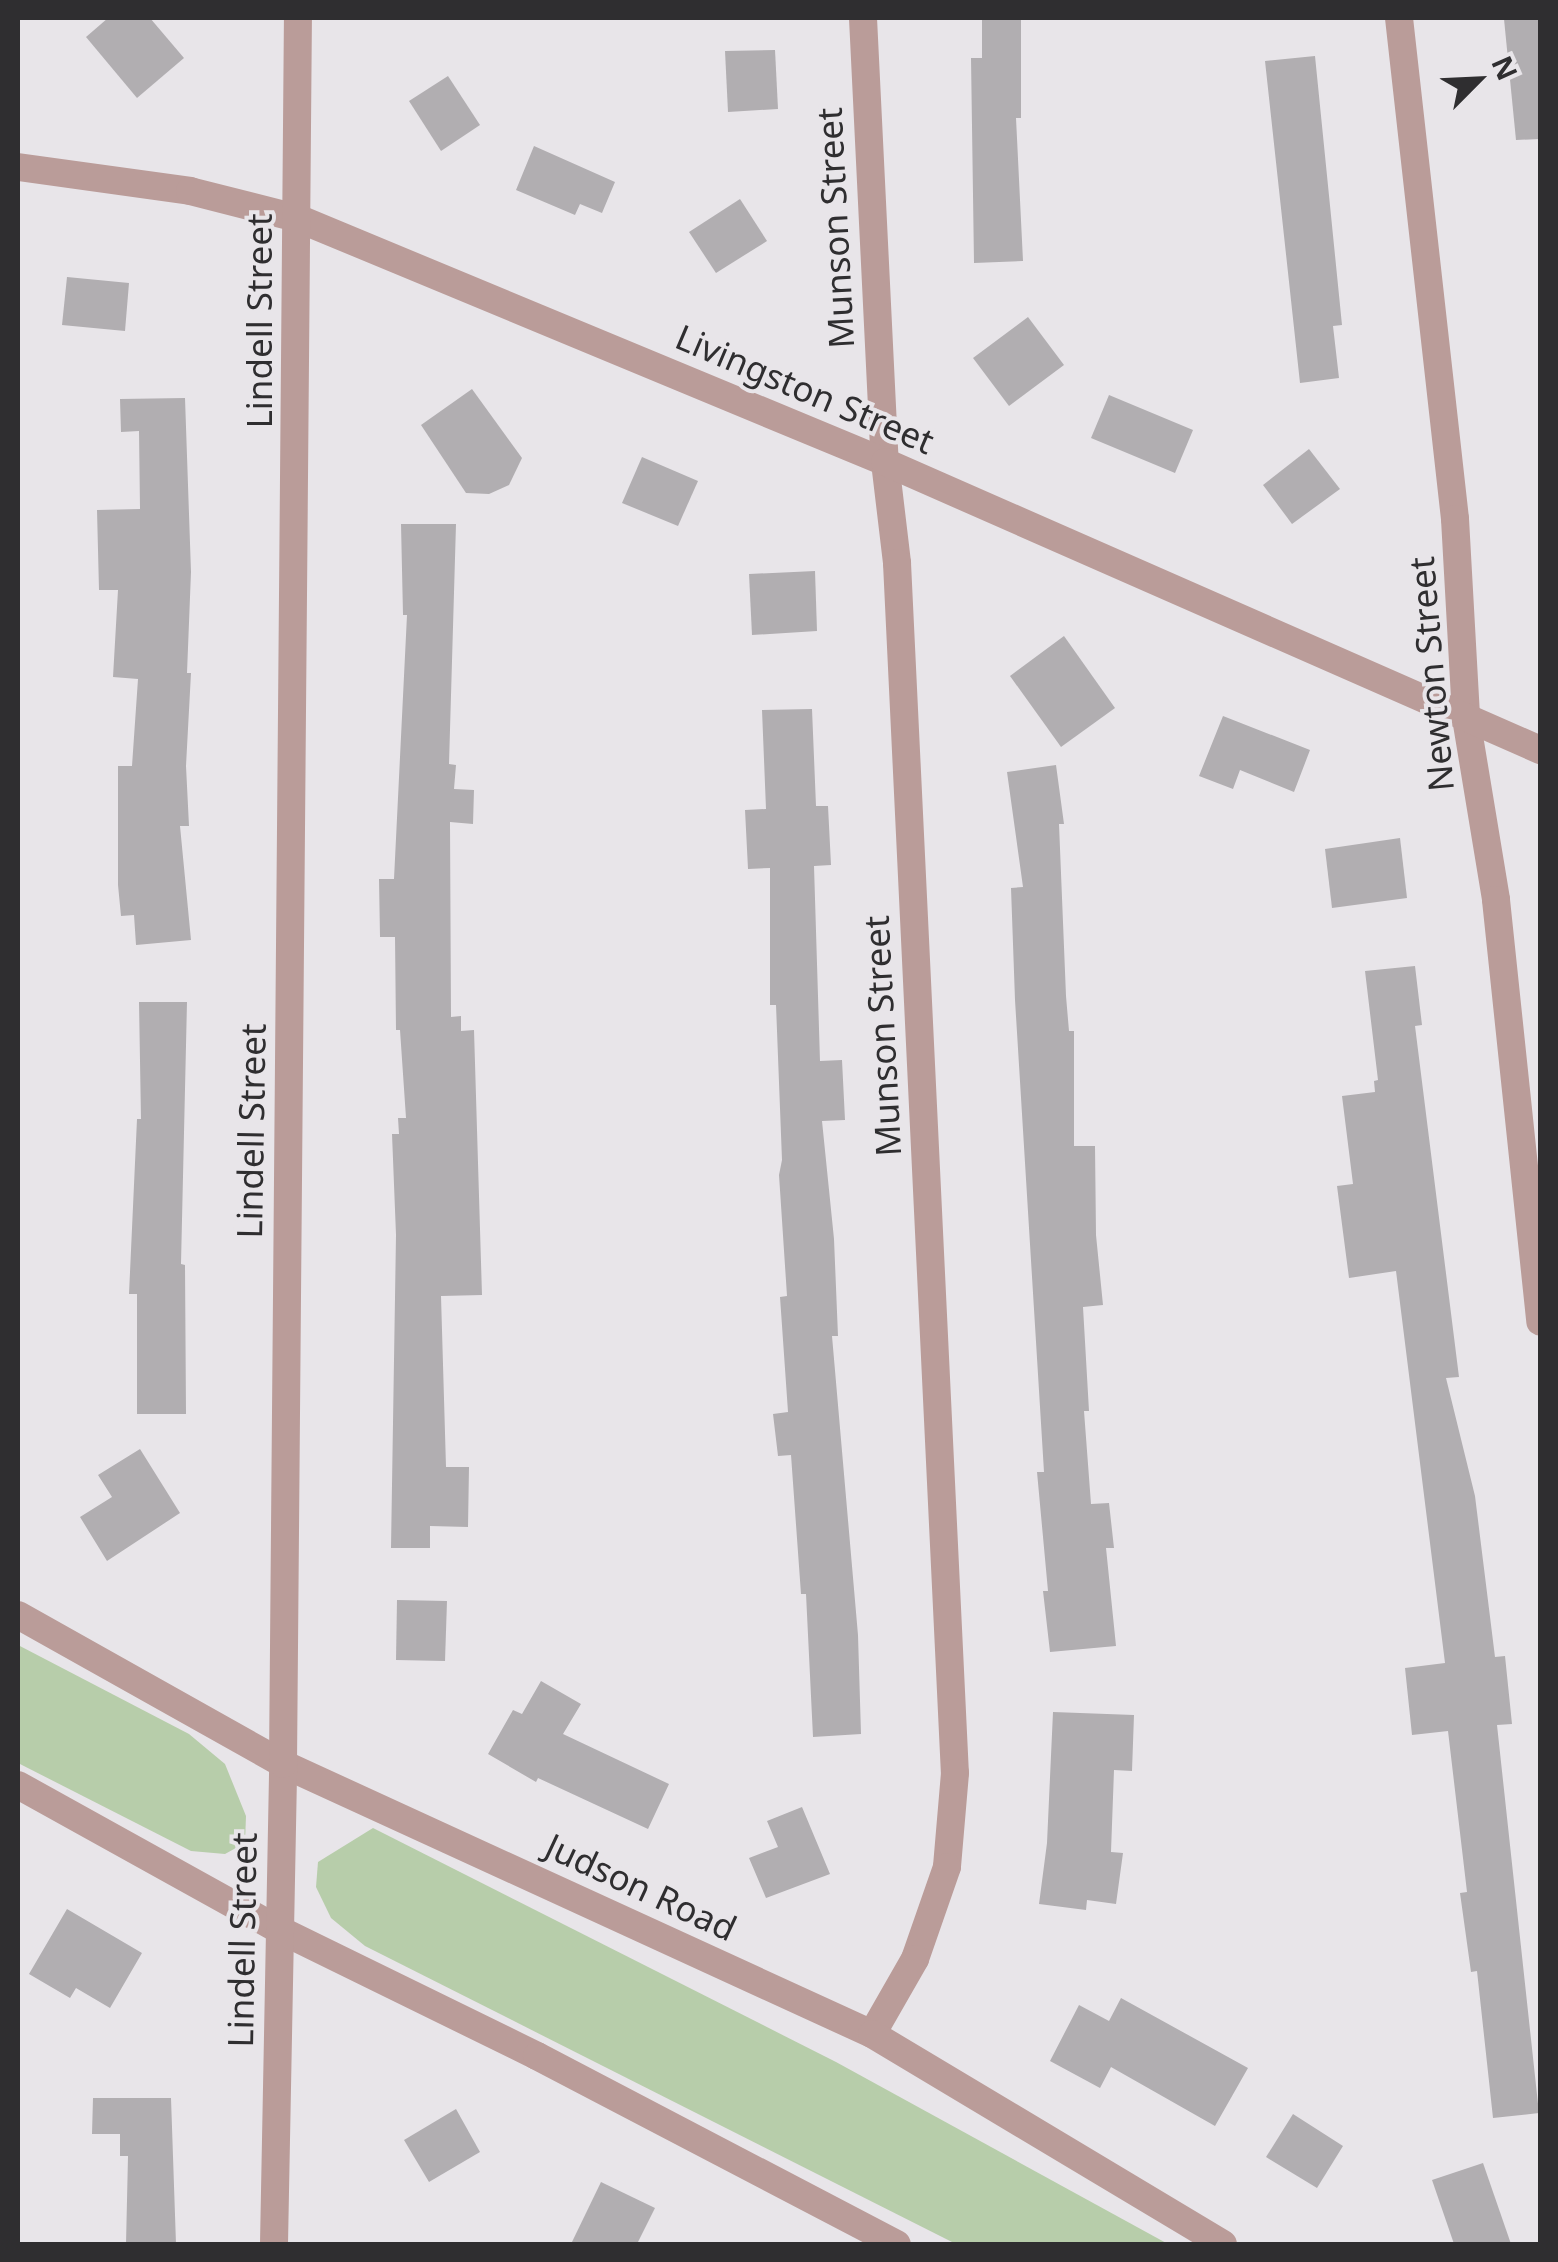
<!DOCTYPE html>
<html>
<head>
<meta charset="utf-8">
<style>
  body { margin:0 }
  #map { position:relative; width:1558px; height:2262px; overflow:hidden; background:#e8e5e9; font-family:"Noto Sans",sans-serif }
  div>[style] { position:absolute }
  .green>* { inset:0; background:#b7cdaa }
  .building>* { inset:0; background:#b1aeb1 }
  .minor>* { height:28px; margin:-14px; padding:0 14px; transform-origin:14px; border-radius:14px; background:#ba9c99 }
  .tertiary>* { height:28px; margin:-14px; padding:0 14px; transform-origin:14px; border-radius:14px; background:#ba9c99 }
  span { translate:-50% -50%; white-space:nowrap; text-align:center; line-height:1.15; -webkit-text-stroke:8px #e8e5e9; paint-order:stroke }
  .street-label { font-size:35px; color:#2f2e30 }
  .frame { position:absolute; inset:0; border:20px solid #2f2e30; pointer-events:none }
  .north { position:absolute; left:1428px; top:30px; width:100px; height:100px; -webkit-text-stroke:8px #e8e5e9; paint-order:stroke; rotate:66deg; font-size:28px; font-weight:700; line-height:40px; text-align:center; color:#2f2e30 }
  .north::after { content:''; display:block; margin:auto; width:35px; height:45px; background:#2f2e30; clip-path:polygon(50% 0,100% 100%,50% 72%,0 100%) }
</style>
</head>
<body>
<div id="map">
  <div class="green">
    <div style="clip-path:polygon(18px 1645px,189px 1734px,225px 1764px,246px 1816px,245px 1843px,225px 1854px,191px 1851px,18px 1763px)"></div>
    <div style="clip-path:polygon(373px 1828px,836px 2062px,1168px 2244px,956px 2244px,365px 1946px,331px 1918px,316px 1887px,318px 1862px)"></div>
  </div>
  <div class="building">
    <div style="clip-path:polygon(108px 18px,150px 18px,184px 58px,137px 98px,86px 37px)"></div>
    <div style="clip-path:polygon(982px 18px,1021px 18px,1021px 118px,1016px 118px,1023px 261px,974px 263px,971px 58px,982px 58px)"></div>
    <div style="clip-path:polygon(1540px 18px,1540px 139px,1516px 140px,1504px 19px)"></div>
    <div style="clip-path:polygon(775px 50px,778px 109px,728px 112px,725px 51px)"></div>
    <div style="clip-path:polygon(1315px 56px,1342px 325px,1333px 326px,1339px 378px,1300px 383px,1265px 61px)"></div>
    <div style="clip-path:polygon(448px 76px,480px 125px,441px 151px,409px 101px)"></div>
    <div style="clip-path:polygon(534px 146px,615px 182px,602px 213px,580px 204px,575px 215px,516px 190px)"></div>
    <div style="clip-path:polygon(740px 199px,767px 241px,716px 273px,689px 232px)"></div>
    <div style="clip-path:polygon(67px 277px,129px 283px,125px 331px,62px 325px)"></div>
    <div style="clip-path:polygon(1028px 317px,1064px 365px,1009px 406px,973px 358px)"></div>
    <div style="clip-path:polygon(472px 389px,522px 458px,509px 485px,489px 494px,466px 493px,421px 425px)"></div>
    <div style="clip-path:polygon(1109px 395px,1193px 430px,1175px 473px,1091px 438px)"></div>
    <div style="clip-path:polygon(185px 398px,191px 572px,187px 673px,191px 673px,186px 766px,189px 826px,180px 826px,191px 940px,136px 945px,134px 915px,121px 916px,118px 885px,118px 766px,132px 766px,138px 679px,113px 677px,118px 590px,99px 590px,97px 510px,140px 509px,139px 431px,121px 432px,120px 399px)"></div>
    <div style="clip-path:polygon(1309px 449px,1340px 489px,1292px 524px,1263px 485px)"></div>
    <div style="clip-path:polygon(642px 457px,698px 481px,678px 526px,622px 503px)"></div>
    <div style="clip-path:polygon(401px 524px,456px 524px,449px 764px,456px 765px,454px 789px,474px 790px,473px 824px,450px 822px,451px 1017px,461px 1016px,461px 1031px,474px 1030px,482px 1295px,441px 1296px,446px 1467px,469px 1467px,468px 1527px,430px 1526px,430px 1548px,391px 1548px,396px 1235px,392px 1134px,399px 1134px,398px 1118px,406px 1118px,400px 1030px,396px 1030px,395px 937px,380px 937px,379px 879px,394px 879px,407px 615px,403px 615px)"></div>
    <div style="clip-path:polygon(815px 571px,817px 631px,752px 635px,749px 574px)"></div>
    <div style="clip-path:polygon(1064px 636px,1115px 708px,1061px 747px,1010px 676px)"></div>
    <div style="clip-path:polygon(812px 709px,816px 806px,828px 806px,831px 865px,814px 866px,820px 1061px,842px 1060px,845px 1120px,822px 1121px,834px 1239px,838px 1336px,832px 1336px,858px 1635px,861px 1734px,813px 1737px,806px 1594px,801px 1594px,791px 1455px,778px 1456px,773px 1414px,788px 1412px,780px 1297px,787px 1296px,779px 1175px,782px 1160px,776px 1005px,770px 1005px,770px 868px,748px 869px,745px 810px,766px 809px,762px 710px)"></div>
    <div style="clip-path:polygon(1223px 716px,1310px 750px,1294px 792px,1240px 770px,1233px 789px,1199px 776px)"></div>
    <div style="clip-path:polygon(1056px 765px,1064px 824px,1059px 824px,1066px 996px,1069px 1031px,1074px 1031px,1074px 1146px,1095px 1146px,1096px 1235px,1103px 1305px,1083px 1307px,1089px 1411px,1084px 1411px,1091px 1504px,1109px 1503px,1114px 1548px,1106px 1548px,1116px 1646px,1050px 1652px,1043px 1591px,1048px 1591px,1037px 1472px,1044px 1472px,1015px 1000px,1011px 888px,1023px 887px,1007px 772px)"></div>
    <div style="clip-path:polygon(1400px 838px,1407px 898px,1332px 908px,1325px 849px)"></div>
    <div style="clip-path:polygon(1415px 966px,1422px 1025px,1415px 1026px,1459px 1377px,1446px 1378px,1475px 1496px,1495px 1657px,1505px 1656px,1512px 1724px,1497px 1725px,1539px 2113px,1493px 2118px,1477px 1971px,1471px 1972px,1460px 1893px,1467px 1892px,1448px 1731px,1412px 1735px,1405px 1668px,1445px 1663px,1396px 1271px,1349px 1278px,1337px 1186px,1353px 1184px,1342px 1096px,1375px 1092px,1374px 1081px,1378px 1080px,1365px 971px)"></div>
    <div style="clip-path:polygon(139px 1002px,187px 1002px,181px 1264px,185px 1265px,186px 1414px,137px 1414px,137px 1294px,129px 1294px,137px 1119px,141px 1119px)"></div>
    <div style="clip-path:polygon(140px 1449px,180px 1513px,107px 1561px,80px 1517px,112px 1497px,98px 1475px)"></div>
    <div style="clip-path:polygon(397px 1600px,447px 1601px,445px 1661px,396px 1660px)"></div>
    <div style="clip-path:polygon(541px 1681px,581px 1704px,563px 1734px,669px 1784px,648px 1829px,538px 1778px,536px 1782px,488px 1754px,513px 1710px,522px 1714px)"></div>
    <div style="clip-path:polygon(1053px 1712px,1134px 1715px,1132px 1771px,1114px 1770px,1111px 1852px,1123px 1853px,1116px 1904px,1087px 1900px,1086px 1910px,1039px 1904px,1047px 1843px)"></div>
    <div style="clip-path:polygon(802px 1807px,830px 1874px,766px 1898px,749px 1858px,778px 1847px,767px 1821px)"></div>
    <div style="clip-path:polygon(67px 1909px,142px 1953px,110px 2008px,76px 1988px,70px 1998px,29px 1974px)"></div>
    <div style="clip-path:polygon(1121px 1998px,1248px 2068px,1215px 2126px,1111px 2067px,1100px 2088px,1050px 2061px,1079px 2005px,1109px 2021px)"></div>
    <div style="clip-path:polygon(93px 2098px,171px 2098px,176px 2244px,126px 2244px,128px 2156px,120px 2156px,120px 2134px,92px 2134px)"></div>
    <div style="clip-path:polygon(456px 2109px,480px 2152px,429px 2182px,404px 2140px)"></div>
    <div style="clip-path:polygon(1293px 2114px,1343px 2146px,1317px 2188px,1266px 2157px)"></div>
    <div style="clip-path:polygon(1483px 2163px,1511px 2244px,1454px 2244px,1432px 2180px)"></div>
    <div style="clip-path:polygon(601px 2182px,655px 2208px,637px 2244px,571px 2244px)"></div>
  </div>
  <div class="minor">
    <div style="left:863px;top:18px;width:445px;rotate:87.2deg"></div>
    <div style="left:885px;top:462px;width:102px;rotate:83.2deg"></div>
    <div style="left:897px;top:563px;width:1211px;rotate:87.26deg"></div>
    <div style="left:955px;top:1773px;width:94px;rotate:94.9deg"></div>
    <div style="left:947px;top:1867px;width:97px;rotate:109.2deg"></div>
    <div style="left:915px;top:1959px;width:86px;rotate:119.8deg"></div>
    <div style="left:1399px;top:18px;width:504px;rotate:83.62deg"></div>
    <div style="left:1455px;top:519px;width:199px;rotate:86.8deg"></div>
    <div style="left:1466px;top:718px;width:184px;rotate:80.6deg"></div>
    <div style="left:1496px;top:900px;width:424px;rotate:84deg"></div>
    <div style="left:18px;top:167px;width:174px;rotate:7.9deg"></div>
    <div style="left:190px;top:191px;width:110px;rotate:14.2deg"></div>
    <div style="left:297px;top:218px;width:637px;rotate:22.54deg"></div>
    <div style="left:885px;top:462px;width:716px;rotate:23.73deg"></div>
  </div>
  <div class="tertiary">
    <div style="left:18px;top:1615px;width:304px;rotate:29.3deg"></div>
    <div style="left:283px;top:1764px;width:648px;rotate:24.63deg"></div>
    <div style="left:872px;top:2034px;width:409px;rotate:30.9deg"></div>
    <div style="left:18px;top:1785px;width:299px;rotate:29deg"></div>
    <div style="left:280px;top:1930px;width:286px;rotate:26.1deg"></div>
    <div style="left:537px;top:2056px;width:406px;rotate:27.6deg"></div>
    <div style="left:274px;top:2244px;width:480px;rotate:-88.9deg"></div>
    <div style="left:283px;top:1764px;width:1746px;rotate:-89.51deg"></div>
  </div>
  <div class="street-label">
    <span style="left:835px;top:228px;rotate:-93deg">Munson Street</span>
    <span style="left:259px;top:321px;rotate:-90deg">Lindell Street</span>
    <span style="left:805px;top:389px;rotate:23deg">Livingston Street</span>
    <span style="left:1431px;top:674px;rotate:-95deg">Newton Street</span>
    <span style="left:882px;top:1036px;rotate:-93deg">Munson Street</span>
    <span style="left:251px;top:1131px;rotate:-89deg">Lindell Street</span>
    <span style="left:641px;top:1887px;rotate:25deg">Judson Road</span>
    <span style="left:242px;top:1940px;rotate:-89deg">Lindell Street</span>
  </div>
  <div class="frame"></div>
  <div class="north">N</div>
</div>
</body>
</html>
